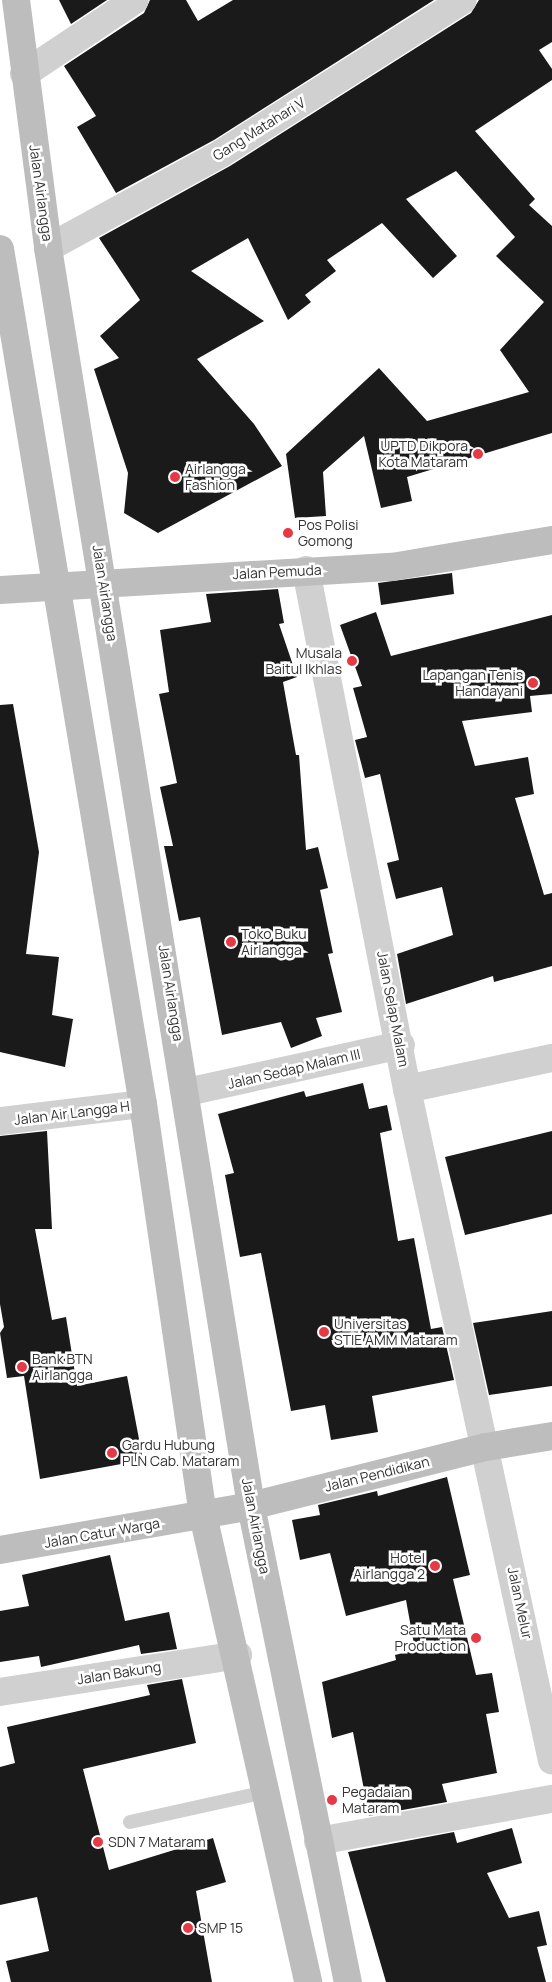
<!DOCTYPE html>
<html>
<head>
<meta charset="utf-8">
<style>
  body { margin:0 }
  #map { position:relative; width:552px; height:1982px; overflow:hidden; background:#fff; font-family:Manrope,sans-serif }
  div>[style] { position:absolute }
  .building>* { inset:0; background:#1a1a1a }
  .lane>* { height:14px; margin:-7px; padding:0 7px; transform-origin:7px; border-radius:7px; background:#d0d0d0 }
  .street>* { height:28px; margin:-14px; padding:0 14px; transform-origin:14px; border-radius:14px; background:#d0d0d0 }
  .secondary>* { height:28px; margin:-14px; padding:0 14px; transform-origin:14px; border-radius:14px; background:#bdbdbd }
  .dots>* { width:14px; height:14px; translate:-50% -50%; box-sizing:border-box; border:2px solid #fff; border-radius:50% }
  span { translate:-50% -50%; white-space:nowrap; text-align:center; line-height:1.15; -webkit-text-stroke:5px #fff; paint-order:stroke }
  .street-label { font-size:14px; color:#333 }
  .poi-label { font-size:14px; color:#333 }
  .right { translate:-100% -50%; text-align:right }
  .left { translate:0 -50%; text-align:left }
</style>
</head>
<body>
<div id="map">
  <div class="building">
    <div style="clip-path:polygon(59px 0,107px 0,71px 24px)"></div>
    <div style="clip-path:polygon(150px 0,186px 0,198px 21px,233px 0,434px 0,214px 140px,116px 193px,77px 127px,96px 116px,64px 66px,144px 13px)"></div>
    <div style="clip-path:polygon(479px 0,552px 0,552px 42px,539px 50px,552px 69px,552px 80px,475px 131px,535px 199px,529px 205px,552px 226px,552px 433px,407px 477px,412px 501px,381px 508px,364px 436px,323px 472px,326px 516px,295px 518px,286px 454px,379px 368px,427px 421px,529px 392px,500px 350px,544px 302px,496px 256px,515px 237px,456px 171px,406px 199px,457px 256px,433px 278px,382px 223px,327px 260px,336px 271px,305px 295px,311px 302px,288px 320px,248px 238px,191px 271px,264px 321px,197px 359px,254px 424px,282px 466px,158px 533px,124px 513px,128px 473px,94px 369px,119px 358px,100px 336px,140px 300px,99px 238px,230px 166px,471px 13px)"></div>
    <div style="clip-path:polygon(452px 573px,454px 594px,381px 605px,378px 583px)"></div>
    <div style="clip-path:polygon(278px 589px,284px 623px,279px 624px,297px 677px,283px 682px,296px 755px,299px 755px,306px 850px,318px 847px,328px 888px,320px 890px,333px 953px,328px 954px,342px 1012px,316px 1018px,322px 1036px,291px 1048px,281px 1022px,222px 1035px,200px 917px,179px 921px,164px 846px,173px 846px,160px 787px,177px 783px,159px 694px,169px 692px,160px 630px,211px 622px,206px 594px)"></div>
    <div style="clip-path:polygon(376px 612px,391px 656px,552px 615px,552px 694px,530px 696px,532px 712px,462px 721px,475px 766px,528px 757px,534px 794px,515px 798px,544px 895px,552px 893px,552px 966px,494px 982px,493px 976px,406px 1004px,397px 954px,453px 935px,442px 887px,396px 899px,387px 863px,399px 860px,380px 774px,365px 778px,355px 740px,367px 737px,353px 688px,362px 686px,340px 625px)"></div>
    <div style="clip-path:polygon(13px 704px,39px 852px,26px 954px,59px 957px,52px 1015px,73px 1019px,65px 1067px,0 1052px,0 705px)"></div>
    <div style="clip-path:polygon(363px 1083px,369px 1109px,387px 1105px,392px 1130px,380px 1133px,398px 1241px,414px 1238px,431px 1329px,442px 1327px,454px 1380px,372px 1396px,378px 1432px,331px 1440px,325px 1405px,291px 1411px,261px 1253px,240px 1257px,225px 1175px,234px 1173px,218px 1114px,304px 1091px,306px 1097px)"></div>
    <div style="clip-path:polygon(47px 1131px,52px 1229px,35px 1229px,52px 1320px,66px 1317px,77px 1386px,127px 1376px,143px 1460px,40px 1479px,24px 1376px,7px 1378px,0 1333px,4px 1327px,0 1304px,0 1136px)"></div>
    <div style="clip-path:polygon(552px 1131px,552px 1214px,465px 1235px,445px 1157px)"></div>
    <div style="clip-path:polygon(552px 1311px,552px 1386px,489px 1395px,473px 1323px)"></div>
    <div style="clip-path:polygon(447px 1477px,470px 1575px,453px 1579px,476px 1675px,492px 1673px,499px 1712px,486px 1714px,497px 1773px,442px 1784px,447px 1802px,369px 1816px,353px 1732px,332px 1738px,322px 1682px,396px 1660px,395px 1655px,415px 1650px,406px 1600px,346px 1616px,330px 1553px,300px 1560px,292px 1520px,320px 1515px,318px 1505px,377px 1491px,378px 1496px)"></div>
    <div style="clip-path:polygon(110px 1555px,125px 1621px,169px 1612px,177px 1649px,141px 1654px,139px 1645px,41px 1667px,39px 1656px,0 1662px,0 1611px,29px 1606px,22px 1575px)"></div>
    <div style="clip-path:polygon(182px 1679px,196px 1743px,83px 1769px,109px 1870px,213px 1838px,226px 1882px,196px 1891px,212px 1982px,11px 1982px,6px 1961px,49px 1951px,37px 1897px,0 1905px,0 1767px,15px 1763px,7px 1727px,150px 1695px,147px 1685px)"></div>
    <div style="clip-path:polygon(512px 1828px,522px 1863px,487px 1873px,509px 1918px,539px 1911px,547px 1945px,537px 1947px,546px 1982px,386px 1982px,348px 1852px,454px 1832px,457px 1843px)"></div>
  </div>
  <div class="lane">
    <div style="left:130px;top:1822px;width:138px;rotate:-12.5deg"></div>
  </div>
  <div class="street">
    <div style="left:24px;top:74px;width:133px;rotate:-33.7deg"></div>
    <div style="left:48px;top:248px;width:198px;rotate:-28.6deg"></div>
    <div style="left:222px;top:153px;width:285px;rotate:-32.4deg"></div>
    <div style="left:306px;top:570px;width:529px;rotate:78.99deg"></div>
    <div style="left:407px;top:1089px;width:687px;rotate:77.82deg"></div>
    <div style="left:407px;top:1089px;width:148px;rotate:-12.1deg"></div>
    <div style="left:187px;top:1092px;width:219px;rotate:-12.4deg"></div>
    <div style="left:0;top:1121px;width:144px;rotate:-6.8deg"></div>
    <div style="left:0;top:1692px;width:241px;rotate:-8.8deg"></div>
    <div style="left:318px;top:1841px;width:238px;rotate:-10.2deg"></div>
  </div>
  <div class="secondary">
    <div style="left:16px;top:0;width:250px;rotate:82.6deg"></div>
    <div style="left:48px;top:248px;width:1274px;rotate:80.83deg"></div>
    <div style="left:251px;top:1506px;width:486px;rotate:78.5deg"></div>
    <div style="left:0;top:249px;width:867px;rotate:80.51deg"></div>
    <div style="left:143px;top:1104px;width:415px;rotate:81.7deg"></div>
    <div style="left:203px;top:1515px;width:479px;rotate:77.3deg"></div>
    <div style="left:0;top:590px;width:393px;rotate:-3.4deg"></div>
    <div style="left:392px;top:567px;width:162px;rotate:-9.6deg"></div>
    <div style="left:0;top:1550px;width:255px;rotate:-9.9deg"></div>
    <div style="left:251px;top:1506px;width:242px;rotate:-14.1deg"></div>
    <div style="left:486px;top:1447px;width:67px;rotate:-9.5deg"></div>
  </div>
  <div class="dots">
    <div style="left:478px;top:454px;background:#e63946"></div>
    <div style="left:175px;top:477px;background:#e63946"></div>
    <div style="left:288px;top:533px;background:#e63946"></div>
    <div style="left:352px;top:661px;background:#e63946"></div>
    <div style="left:533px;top:683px;background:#e63946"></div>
    <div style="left:231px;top:942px;background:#e63946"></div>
    <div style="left:324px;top:1332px;background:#e63946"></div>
    <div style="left:22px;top:1367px;background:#e63946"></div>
    <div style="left:112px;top:1453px;background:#e63946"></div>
    <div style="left:435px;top:1566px;background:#e63946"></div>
    <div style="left:476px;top:1638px;background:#e63946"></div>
    <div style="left:332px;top:1800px;background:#e63946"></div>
    <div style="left:98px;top:1842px;background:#e63946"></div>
    <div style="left:188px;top:1928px;background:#e63946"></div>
  </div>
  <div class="street-label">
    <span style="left:259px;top:129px;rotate:-32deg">Gang Matahari V</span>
    <span style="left:41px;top:193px;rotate:82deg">Jalan Airlangga</span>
    <span style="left:277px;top:572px;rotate:-3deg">Jalan Pemuda</span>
    <span style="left:105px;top:593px;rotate:81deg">Jalan Airlangga</span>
    <span style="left:171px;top:993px;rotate:81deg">Jalan Airlangga</span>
    <span style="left:393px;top:1009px;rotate:79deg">Jalan Selap Malam</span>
    <span style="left:294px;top:1069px;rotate:-13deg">Jalan Sedap Malam III</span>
    <span style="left:72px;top:1113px;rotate:-7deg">Jalan Air Langga H</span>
    <span style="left:377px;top:1474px;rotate:-14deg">Jalan Pendidikan</span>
    <span style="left:256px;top:1526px;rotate:79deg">Jalan Airlangga</span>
    <span style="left:102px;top:1533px;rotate:-10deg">Jalan Catur Warga</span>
    <span style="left:520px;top:1603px;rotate:78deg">Jalan Melur</span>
    <span style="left:119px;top:1673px;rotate:-9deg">Jalan Bakung</span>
  </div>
  <div class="poi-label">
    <span class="right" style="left:468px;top:454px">UPTD Dikpora<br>Kota Mataram</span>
    <span class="left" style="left:185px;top:477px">Airlangga<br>Fashion</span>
    <span class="left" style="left:298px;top:533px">Pos Polisi<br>Gomong</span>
    <span class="right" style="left:342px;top:661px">Musala<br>Baitul Ikhlas</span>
    <span class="right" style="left:523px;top:683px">Lapangan Tenis<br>Handayani</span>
    <span class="left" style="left:241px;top:942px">Toko Buku<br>Airlangga</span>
    <span class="left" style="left:334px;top:1332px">Universitas<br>STIE AMM Mataram</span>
    <span class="left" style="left:32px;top:1367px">Bank BTN<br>Airlangga</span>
    <span class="left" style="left:122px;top:1453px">Gardu Hubung<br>PLN Cab. Mataram</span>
    <span class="right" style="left:425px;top:1566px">Hotel<br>Airlangga 2</span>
    <span class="right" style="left:466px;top:1638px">Satu Mata<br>Production</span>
    <span class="left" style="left:342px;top:1800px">Pegadaian<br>Mataram</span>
    <span class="left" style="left:108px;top:1842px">SDN 7 Mataram</span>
    <span class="left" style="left:198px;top:1928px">SMP 15</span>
  </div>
</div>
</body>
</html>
